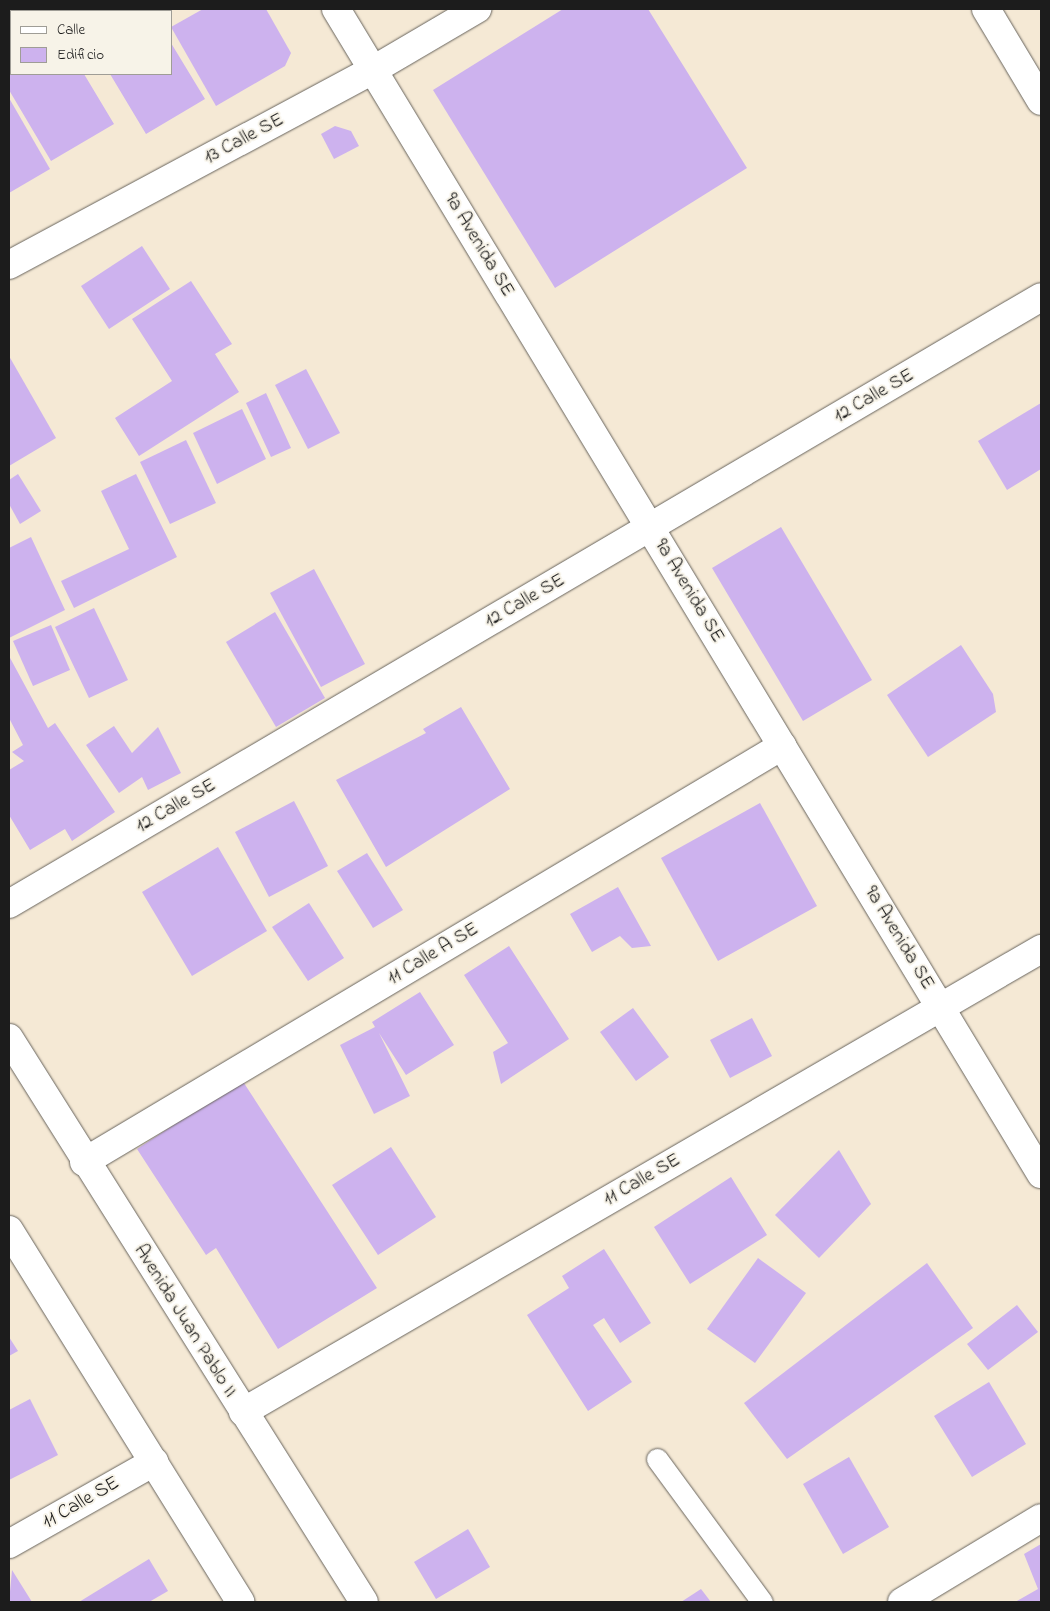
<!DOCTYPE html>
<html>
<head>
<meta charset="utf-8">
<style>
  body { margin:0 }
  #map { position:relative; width:1050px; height:1611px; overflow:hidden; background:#f5e9d5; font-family:"Indie Flower",sans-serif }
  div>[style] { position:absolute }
  .building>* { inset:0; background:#cdb2ee }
  .roads { filter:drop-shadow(0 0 1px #68645d) drop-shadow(0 0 1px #68645d) }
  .lane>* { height:21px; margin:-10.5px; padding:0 10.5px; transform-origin:10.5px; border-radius:10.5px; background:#fff }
  .street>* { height:28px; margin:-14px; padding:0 14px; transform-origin:14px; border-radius:14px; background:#fff }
  .secondary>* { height:28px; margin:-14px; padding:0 14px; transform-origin:14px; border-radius:14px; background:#fff }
  .highway>* { height:28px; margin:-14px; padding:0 14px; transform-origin:14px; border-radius:14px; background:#fff }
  span { translate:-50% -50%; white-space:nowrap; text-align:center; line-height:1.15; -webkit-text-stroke:4px #f7f3e8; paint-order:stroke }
  .street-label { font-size:20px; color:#1c1c1c }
  .frame { position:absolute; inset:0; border:10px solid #1c1c1c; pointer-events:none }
  .legend { position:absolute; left:10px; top:10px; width:162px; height:65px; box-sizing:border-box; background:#f7f3e8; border:1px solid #9f9d96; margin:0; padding:6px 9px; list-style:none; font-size:15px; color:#1c1c1c }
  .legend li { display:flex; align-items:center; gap:10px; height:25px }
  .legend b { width:25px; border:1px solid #9f9d96 }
</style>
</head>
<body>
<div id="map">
  <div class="building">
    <div style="clip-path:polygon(9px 9px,47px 11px,11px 11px,11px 74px,84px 74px,114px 124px,51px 161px,9px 90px)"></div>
    <div style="clip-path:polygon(78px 9px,154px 9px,156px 11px,79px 11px)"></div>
    <div style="clip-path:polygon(203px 9px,266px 9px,291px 53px,285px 66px,216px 106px,171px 27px)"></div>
    <div style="clip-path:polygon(563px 9px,648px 9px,747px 168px,555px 288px,433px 90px)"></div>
    <div style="clip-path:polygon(171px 43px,205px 99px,146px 134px,110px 74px,171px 74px)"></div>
    <div style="clip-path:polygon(9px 98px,50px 169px,9px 193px)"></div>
    <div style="clip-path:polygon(335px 126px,351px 131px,359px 146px,334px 159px,321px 134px)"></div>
    <div style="clip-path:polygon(142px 246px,170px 289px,109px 329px,81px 286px)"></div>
    <div style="clip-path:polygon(191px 281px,232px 344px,215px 354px,239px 392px,139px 456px,115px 418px,172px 381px,132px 319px)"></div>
    <div style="clip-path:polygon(9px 356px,56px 438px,9px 466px)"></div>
    <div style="clip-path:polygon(306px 369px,340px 433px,308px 449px,275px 385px)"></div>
    <div style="clip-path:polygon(266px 393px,291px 448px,271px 457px,246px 403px)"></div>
    <div style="clip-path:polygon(1041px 403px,1041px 469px,1007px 490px,978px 441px)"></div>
    <div style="clip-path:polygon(242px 409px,266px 459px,217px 484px,193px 433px)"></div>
    <div style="clip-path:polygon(186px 440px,216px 503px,170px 524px,140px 462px)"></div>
    <div style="clip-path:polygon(18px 474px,41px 511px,20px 524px,9px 504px,9px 480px)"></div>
    <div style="clip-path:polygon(136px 474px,177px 557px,74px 608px,61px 581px,129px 549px,101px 491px)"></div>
    <div style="clip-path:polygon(781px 527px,872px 680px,803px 721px,712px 568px)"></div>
    <div style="clip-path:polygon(31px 537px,65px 610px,9px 638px,9px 548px)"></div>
    <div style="clip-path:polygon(314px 569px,365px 664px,321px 687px,270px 593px)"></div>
    <div style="clip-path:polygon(94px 608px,128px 680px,89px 698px,55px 627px)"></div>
    <div style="clip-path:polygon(275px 612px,325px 698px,276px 727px,226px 642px)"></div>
    <div style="clip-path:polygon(51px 625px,70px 670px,33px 686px,13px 641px)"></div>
    <div style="clip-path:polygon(961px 645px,993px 694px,996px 712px,928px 757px,887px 695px)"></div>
    <div style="clip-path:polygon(9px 656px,48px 728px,55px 723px,115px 812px,72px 841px,65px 829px,30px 850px,9px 815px,9px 770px,24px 761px,12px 752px,23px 745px,9px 718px)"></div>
    <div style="clip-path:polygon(461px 707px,510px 789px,386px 867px,336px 780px,426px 733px,423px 729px)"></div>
    <div style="clip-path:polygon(114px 726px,132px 753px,158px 727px,181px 773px,148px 790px,142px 777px,119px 793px,86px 745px)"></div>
    <div style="clip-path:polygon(294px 801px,328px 866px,269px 897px,235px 832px)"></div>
    <div style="clip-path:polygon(760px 803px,817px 906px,718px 961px,661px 858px)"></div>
    <div style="clip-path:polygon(218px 847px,267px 931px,192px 976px,142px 892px)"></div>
    <div style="clip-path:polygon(367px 853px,403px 910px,373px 928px,337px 871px)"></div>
    <div style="clip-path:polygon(618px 887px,651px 946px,632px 948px,620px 936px,592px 952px,570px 914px)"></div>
    <div style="clip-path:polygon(309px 903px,344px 958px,308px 981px,272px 927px)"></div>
    <div style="clip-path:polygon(509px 946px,569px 1039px,501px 1084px,493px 1052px,508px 1043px,464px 975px)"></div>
    <div style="clip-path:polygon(420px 992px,454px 1045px,406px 1075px,379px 1033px,410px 1096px,374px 1114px,340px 1045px,375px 1027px,372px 1022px)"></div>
    <div style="clip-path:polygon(633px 1008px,669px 1057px,636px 1081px,600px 1032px)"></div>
    <div style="clip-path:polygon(752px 1018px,772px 1056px,730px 1078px,710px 1040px)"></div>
    <div style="clip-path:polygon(242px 1080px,377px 1288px,278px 1349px,216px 1248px,206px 1255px,137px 1149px)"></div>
    <div style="clip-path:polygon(391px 1147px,436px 1217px,378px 1255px,332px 1185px)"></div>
    <div style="clip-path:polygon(839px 1150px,871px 1204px,819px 1258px,775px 1215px)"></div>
    <div style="clip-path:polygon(731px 1177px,767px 1235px,690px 1284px,654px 1227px)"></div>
    <div style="clip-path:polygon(604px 1249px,651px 1323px,620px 1343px,604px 1318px,593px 1325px,632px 1382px,588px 1411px,527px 1315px,569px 1288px,562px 1276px)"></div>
    <div style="clip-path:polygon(758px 1258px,806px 1293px,755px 1363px,707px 1329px)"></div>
    <div style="clip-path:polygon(927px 1263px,973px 1328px,787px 1459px,744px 1403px)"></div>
    <div style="clip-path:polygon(1017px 1305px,1038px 1332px,988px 1370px,967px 1344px)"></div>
    <div style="clip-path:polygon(9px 1337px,18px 1351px,9px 1356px)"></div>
    <div style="clip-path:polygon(989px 1382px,1026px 1444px,972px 1477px,934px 1416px)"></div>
    <div style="clip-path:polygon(30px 1399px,58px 1455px,9px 1480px,9px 1410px)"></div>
    <div style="clip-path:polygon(849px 1457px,889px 1527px,843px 1554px,803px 1484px)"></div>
    <div style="clip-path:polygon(468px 1529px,490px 1567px,436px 1599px,414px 1562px)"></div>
    <div style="clip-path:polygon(1041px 1544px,1041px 1602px,1015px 1602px,1038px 1589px,1024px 1554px)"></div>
    <div style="clip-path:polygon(149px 1559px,168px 1591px,149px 1602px,79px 1602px)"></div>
    <div style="clip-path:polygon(12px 1570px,32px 1602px,9px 1602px)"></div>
    <div style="clip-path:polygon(701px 1589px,711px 1602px,681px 1602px)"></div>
  </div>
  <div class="roads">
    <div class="lane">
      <div style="left:657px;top:1459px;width:177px;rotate:53.7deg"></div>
    </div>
    <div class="street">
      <div style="left:336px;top:9px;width:1362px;rotate:58.82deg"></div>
      <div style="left:9px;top:904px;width:1197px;rotate:-30.46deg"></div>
      <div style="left:84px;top:1162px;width:813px;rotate:-30.79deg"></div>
      <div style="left:9px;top:1544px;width:167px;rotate:-29.5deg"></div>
      <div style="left:902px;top:1602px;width:162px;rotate:-31.1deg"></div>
    </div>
    <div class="secondary">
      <div style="left:986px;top:9px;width:107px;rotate:59.1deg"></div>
      <div style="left:9px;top:265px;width:413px;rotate:-28.2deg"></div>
      <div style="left:373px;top:70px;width:121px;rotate:-30.4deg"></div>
      <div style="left:243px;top:1412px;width:923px;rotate:-30.12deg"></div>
    </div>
    <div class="highway">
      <div style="left:9px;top:1038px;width:666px;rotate:57.81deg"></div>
      <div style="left:9px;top:1230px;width:438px;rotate:58.1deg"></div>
    </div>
  </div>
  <div class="street-label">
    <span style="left:244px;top:139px;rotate:-28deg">13 Calle SE</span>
    <span style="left:479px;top:245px;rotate:59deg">9a Avenida SE</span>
    <span style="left:874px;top:396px;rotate:-30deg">12 Calle SE</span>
    <span style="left:689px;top:591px;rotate:59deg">9a Avenida SE</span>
    <span style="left:525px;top:601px;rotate:-30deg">12 Calle SE</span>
    <span style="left:176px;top:806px;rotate:-30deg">12 Calle SE</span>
    <span style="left:899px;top:938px;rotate:59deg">9a Avenida SE</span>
    <span style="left:433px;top:954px;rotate:-31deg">11 Calle A SE</span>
    <span style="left:642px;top:1180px;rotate:-30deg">11 Calle SE</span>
    <span style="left:185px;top:1321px;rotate:58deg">Avenida Juan Pablo II</span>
    <span style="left:81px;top:1503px;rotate:-30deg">11 Calle SE</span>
  </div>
  <div class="frame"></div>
  <ul class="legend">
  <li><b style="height:6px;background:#fff"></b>Calle</li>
  <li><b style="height:14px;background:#cdb2ee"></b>Edificio</li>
  </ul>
</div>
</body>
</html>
